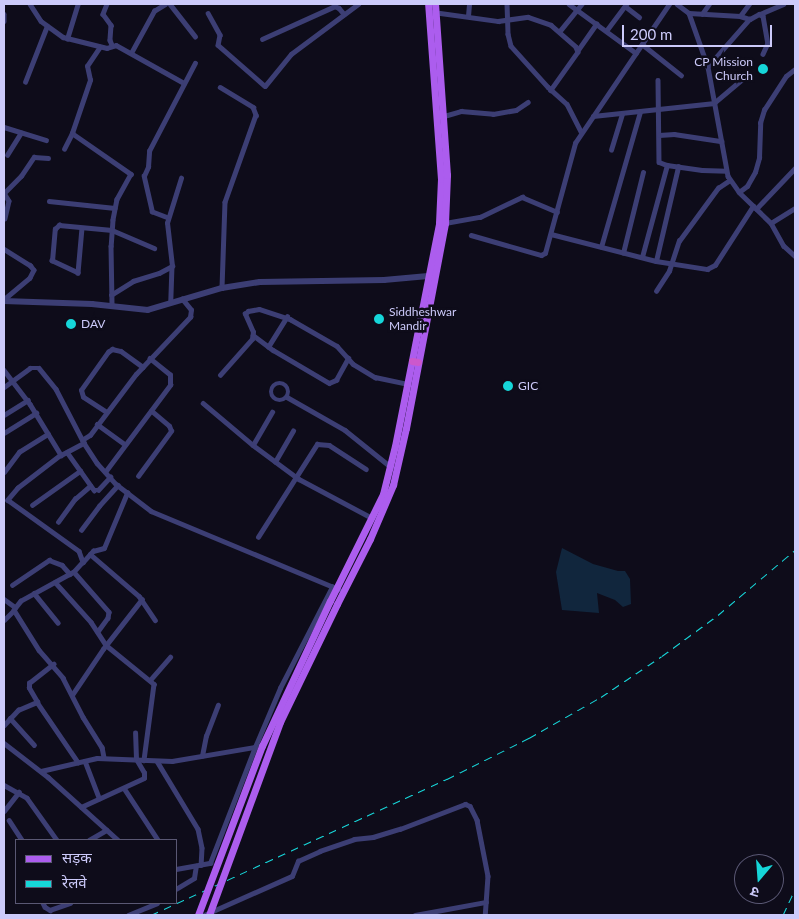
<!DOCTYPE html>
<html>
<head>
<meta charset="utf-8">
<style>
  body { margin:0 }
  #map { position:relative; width:799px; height:919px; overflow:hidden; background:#0e0c1a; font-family:Lato,"Noto Sans Devanagari",sans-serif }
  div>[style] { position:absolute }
  .water>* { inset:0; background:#11263d }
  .minor>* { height:4.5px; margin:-2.25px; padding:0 2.25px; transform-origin:2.25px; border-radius:2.25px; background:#3c3e74 }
  .minor>.ring { margin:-2.25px; padding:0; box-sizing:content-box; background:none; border:4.5px solid #3c3e74; border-radius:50% }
  .tertiary>* { height:5.5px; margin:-2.75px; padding:0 2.75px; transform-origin:2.75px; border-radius:2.75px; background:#3c3e74 }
  .primary>* { height:7px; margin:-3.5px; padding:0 3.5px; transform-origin:3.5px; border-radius:3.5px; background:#ac5dee }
  .trunk>* { height:7px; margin:-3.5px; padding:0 3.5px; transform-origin:3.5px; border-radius:3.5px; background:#cc58cc }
  .rail>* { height:1px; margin-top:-0.5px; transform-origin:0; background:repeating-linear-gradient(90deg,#16d6d9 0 8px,transparent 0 14px) }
  .primary-bridge>* { height:7px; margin:-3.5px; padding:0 3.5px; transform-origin:3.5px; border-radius:3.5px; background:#ac5dee }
  .dots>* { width:14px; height:14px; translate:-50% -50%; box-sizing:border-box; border:2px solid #0e0c1a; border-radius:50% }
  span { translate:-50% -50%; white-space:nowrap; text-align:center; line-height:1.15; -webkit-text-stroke:5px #0e0c1a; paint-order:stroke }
  .poi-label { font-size:12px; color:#cccafa }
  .right { translate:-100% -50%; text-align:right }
  .left { translate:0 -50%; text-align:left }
  .frame { position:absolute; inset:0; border:5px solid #cccafa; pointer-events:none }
  .legend { position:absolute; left:15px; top:839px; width:162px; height:65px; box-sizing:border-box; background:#0e0c1a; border:1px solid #5a5874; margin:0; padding:6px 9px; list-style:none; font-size:15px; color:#cccafa }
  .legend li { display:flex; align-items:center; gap:10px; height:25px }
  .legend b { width:25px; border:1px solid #5a5874 }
  .north { position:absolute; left:734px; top:854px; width:50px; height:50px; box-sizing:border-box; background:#0e0c1a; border:1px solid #5a5874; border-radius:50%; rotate:198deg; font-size:14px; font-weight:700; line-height:20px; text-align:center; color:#cccafa }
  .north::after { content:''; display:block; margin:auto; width:18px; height:22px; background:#16d6d9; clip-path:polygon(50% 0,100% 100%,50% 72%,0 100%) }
  .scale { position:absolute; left:622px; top:25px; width:150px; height:22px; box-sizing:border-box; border:2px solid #cccafa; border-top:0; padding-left:6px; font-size:15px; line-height:18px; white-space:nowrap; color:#cccafa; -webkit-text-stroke:4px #0e0c1a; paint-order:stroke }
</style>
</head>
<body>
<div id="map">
  <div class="water">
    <div style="clip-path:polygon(562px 548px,593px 564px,618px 571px,625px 571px,630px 579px,631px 604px,623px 607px,615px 600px,597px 593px,599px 613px,562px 610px,556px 572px)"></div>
  </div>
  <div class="minor">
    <div style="left:30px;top:4px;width:20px;rotate:57deg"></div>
    <div style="left:41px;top:21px;width:27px;rotate:36deg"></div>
    <div style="left:63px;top:37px;width:45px;rotate:14deg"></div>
    <div style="left:107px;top:48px;width:9px;rotate:-18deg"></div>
    <div style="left:116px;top:45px;width:78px;rotate:29.2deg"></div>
    <div style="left:107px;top:4px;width:11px;rotate:112deg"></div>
    <div style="left:103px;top:14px;width:14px;rotate:54deg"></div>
    <div style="left:111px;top:25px;width:15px;rotate:94deg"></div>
    <div style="left:110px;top:40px;width:5px;rotate:68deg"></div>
    <div style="left:170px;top:4px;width:41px;rotate:52deg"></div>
    <div style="left:507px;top:4px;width:30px;rotate:88deg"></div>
    <div style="left:508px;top:34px;width:12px;rotate:76deg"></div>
    <div style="left:511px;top:46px;width:55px;rotate:47.9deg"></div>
    <div style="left:548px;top:87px;width:25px;rotate:42deg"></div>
    <div style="left:567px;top:104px;width:31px;rotate:63deg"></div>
    <div style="left:569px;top:4px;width:83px;rotate:36.2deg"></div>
    <div style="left:677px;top:4px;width:15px;rotate:37deg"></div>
    <div style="left:689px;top:13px;width:57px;rotate:70.6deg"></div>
    <div style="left:708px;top:67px;width:111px;rotate:79.6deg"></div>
    <div style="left:728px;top:176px;width:19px;rotate:55deg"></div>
    <div style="left:739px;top:192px;width:45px;rotate:44.1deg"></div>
    <div style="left:771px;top:223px;width:26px;rotate:61deg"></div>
    <div style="left:784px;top:246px;width:15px;rotate:42deg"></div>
    <div style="left:625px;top:6px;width:18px;rotate:38deg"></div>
    <div style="left:433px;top:12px;width:66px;rotate:7.9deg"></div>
    <div style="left:498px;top:21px;width:30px;rotate:-8deg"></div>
    <div style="left:528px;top:17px;width:24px;rotate:19deg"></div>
    <div style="left:551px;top:25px;width:33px;rotate:41deg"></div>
    <div style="left:576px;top:47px;width:5px;rotate:68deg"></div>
    <div style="left:578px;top:52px;width:47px;rotate:125.4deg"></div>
    <div style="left:208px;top:13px;width:25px;rotate:61deg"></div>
    <div style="left:220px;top:35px;width:10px;rotate:101deg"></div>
    <div style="left:218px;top:45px;width:62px;rotate:41.1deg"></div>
    <div style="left:265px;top:86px;width:41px;rotate:-50.9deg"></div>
    <div style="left:291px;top:54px;width:84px;rotate:-36.7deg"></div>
    <div style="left:689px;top:13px;width:51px;rotate:3.4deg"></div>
    <div style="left:740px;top:16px;width:10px;rotate:17deg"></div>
    <div style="left:750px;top:19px;width:64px;rotate:131.2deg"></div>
    <div style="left:4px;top:14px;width:7px;rotate:90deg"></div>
    <div style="left:702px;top:14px;width:12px;rotate:-55deg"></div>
    <div style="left:760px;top:14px;width:25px;rotate:-23deg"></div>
    <div style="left:468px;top:16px;width:12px;rotate:-85deg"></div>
    <div style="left:740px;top:16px;width:15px;rotate:-53deg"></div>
    <div style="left:750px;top:19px;width:10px;rotate:-29deg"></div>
    <div style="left:759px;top:14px;width:4px;rotate:27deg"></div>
    <div style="left:763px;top:16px;width:27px;rotate:80deg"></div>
    <div style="left:768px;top:43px;width:12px;rotate:114deg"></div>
    <div style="left:606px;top:31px;width:34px;rotate:-53deg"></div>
    <div style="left:559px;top:32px;width:36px;rotate:-51deg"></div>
    <div style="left:67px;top:39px;width:37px;rotate:-73deg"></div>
    <div style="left:262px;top:39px;width:80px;rotate:-24.3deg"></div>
    <div style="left:335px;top:6px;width:4px;rotate:27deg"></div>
    <div style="left:339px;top:8px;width:8px;rotate:50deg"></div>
    <div style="left:642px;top:44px;width:50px;rotate:38.5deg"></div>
    <div style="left:578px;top:50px;width:32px;rotate:-55deg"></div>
    <div style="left:131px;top:53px;width:48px;rotate:-61.3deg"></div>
    <div style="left:154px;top:11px;width:13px;rotate:-32deg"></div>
    <div style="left:658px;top:80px;width:82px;rotate:89.3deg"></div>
    <div style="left:659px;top:162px;width:9px;rotate:21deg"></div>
    <div style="left:667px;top:165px;width:35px;rotate:8deg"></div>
    <div style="left:702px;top:170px;width:24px;rotate:2deg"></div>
    <div style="left:25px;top:82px;width:60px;rotate:-68.6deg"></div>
    <div style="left:220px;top:87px;width:39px;rotate:31deg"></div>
    <div style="left:253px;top:107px;width:9px;rotate:69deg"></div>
    <div style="left:256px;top:115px;width:92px;rotate:109.6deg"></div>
    <div style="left:225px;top:202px;width:86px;rotate:92deg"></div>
    <div style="left:444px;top:116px;width:18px;rotate:-16deg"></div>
    <div style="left:461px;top:111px;width:32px;rotate:5deg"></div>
    <div style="left:493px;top:114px;width:23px;rotate:-10deg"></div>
    <div style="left:516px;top:110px;width:14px;rotate:-34deg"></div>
    <div style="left:593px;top:116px;width:122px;rotate:-6.1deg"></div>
    <div style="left:714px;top:103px;width:42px;rotate:-40.2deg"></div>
    <div style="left:4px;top:127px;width:44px;rotate:17.2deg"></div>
    <div style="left:72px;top:133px;width:72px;rotate:34.8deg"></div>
    <div style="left:131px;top:174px;width:29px;rotate:119deg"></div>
    <div style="left:117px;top:199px;width:21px;rotate:101deg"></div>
    <div style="left:113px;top:220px;width:26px;rotate:94deg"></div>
    <div style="left:111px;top:246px;width:60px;rotate:89deg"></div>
    <div style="left:659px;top:135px;width:15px;rotate:-4deg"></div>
    <div style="left:674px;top:134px;width:48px;rotate:8.5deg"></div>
    <div style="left:64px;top:149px;width:18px;rotate:-63deg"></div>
    <div style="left:72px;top:133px;width:56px;rotate:-71.2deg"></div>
    <div style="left:90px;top:80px;width:14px;rotate:-102deg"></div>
    <div style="left:87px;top:66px;width:23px;rotate:-56deg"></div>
    <div style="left:611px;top:150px;width:38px;rotate:-73deg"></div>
    <div style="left:7px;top:155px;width:26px;rotate:-58deg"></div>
    <div style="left:739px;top:192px;width:10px;rotate:-37deg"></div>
    <div style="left:747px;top:186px;width:16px;rotate:-60deg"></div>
    <div style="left:755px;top:172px;width:15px;rotate:-74deg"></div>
    <div style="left:759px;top:158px;width:35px;rotate:-88deg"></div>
    <div style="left:760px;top:123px;width:14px;rotate:-73deg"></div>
    <div style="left:764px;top:110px;width:40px;rotate:-57.1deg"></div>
    <div style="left:786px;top:76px;width:11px;rotate:-38deg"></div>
    <div style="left:4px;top:193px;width:24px;rotate:-45deg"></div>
    <div style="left:21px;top:176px;width:23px;rotate:-56deg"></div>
    <div style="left:34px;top:157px;width:14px;rotate:4deg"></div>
    <div style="left:4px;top:193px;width:9px;rotate:58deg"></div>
    <div style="left:9px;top:201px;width:18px;rotate:103deg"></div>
    <div style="left:49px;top:201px;width:66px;rotate:6.1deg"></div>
    <div style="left:756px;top:209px;width:57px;rotate:-46.4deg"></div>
    <div style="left:168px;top:218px;width:17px;rotate:-159deg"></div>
    <div style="left:152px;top:212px;width:37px;rotate:-103deg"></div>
    <div style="left:144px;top:176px;width:10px;rotate:-66deg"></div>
    <div style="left:148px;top:167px;width:16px;rotate:-86deg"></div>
    <div style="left:149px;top:151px;width:99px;rotate:-62.4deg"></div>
    <div style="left:445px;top:223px;width:36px;rotate:-10deg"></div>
    <div style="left:480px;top:217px;width:47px;rotate:-25.5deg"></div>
    <div style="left:522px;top:197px;width:38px;rotate:23deg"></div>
    <div style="left:771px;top:223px;width:28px;rotate:-32deg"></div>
    <div style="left:82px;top:228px;width:45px;rotate:95.1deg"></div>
    <div style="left:78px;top:273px;width:29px;rotate:-155deg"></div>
    <div style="left:52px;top:261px;width:32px;rotate:-85deg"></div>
    <div style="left:55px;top:229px;width:6px;rotate:-45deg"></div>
    <div style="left:59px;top:225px;width:53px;rotate:5.4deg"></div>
    <div style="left:112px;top:230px;width:46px;rotate:23.2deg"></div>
    <div style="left:551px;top:234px;width:108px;rotate:14.4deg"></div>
    <div style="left:656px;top:261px;width:52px;rotate:8.9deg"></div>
    <div style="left:707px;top:269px;width:9px;rotate:-27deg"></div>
    <div style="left:715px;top:265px;width:70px;rotate:-57.2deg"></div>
    <div style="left:471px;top:235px;width:73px;rotate:15.9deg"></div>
    <div style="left:541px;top:255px;width:4px;rotate:-27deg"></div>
    <div style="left:545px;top:253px;width:114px;rotate:-74.7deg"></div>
    <div style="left:575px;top:143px;width:168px;rotate:-55.9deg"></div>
    <div style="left:601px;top:247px;width:141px;rotate:-73.9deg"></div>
    <div style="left:4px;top:249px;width:31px;rotate:32deg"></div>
    <div style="left:30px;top:265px;width:6px;rotate:51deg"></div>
    <div style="left:34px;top:270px;width:9px;rotate:117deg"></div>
    <div style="left:30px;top:278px;width:34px;rotate:140deg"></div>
    <div style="left:623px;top:253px;width:83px;rotate:-76.1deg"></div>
    <div style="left:642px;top:257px;width:95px;rotate:-74.8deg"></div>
    <div style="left:656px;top:261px;width:97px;rotate:-76.8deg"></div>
    <div style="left:172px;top:266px;width:43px;rotate:-96.6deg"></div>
    <div style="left:167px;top:223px;width:47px;rotate:-72.7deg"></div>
    <div style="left:656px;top:291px;width:24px;rotate:-57deg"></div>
    <div style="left:669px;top:271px;width:32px;rotate:-72deg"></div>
    <div style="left:679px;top:241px;width:66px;rotate:-53.7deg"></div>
    <div style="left:718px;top:188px;width:14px;rotate:-34deg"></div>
    <div style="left:111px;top:295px;width:26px;rotate:-32deg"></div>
    <div style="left:133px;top:281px;width:27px;rotate:-17deg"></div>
    <div style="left:159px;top:273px;width:15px;rotate:-28deg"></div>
    <div style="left:172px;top:266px;width:36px;rotate:92deg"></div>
    <div style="left:253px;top:335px;width:25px;rotate:37deg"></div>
    <div style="left:273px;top:350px;width:65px;rotate:30.5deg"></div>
    <div style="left:329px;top:383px;width:8px;rotate:-23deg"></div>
    <div style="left:336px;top:380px;width:25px;rotate:-61deg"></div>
    <div style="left:268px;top:347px;width:36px;rotate:-58deg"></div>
    <div style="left:4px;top:370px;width:43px;rotate:52.6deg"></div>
    <div style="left:30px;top:404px;width:60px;rotate:58.7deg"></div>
    <div style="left:61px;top:455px;width:26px;rotate:-28deg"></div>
    <div style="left:84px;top:443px;width:24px;rotate:57deg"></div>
    <div style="left:97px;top:463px;width:28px;rotate:48deg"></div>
    <div style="left:116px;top:484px;width:44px;rotate:37.6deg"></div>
    <div style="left:151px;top:511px;width:203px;rotate:22.6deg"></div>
    <div style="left:220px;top:375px;width:48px;rotate:-48.4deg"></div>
    <div style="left:252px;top:339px;width:7px;rotate:-82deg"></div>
    <div style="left:253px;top:332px;width:20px;rotate:-114deg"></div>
    <div style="left:245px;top:314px;width:4px;rotate:-45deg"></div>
    <div style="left:248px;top:311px;width:11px;rotate:-10deg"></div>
    <div style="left:259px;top:309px;width:33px;rotate:18deg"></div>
    <div style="left:290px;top:319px;width:54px;rotate:29.9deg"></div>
    <div style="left:337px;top:346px;width:24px;rotate:48deg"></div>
    <div style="left:353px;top:364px;width:26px;rotate:31deg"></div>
    <div style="left:375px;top:377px;width:34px;rotate:12deg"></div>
    <div class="ring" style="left:271px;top:383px;width:13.5px;height:13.5px"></div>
    <div style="left:4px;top:387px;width:32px;rotate:-36deg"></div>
    <div style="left:30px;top:368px;width:9px"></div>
    <div style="left:39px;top:368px;width:27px;rotate:51deg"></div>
    <div style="left:56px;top:389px;width:59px;rotate:62.6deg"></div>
    <div style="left:287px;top:397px;width:67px;rotate:29.6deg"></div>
    <div style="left:345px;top:430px;width:59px;rotate:38.8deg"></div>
    <div style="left:203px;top:403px;width:65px;rotate:40deg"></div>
    <div style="left:253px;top:445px;width:57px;rotate:36.5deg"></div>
    <div style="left:299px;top:479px;width:83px;rotate:28.1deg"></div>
    <div style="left:106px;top:412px;width:27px;rotate:-147deg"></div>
    <div style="left:83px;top:397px;width:7px;rotate:-106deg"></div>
    <div style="left:81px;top:390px;width:47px;rotate:-54.6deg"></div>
    <div style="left:108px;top:352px;width:5px;rotate:-37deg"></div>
    <div style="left:112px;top:349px;width:9px;rotate:13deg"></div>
    <div style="left:121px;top:351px;width:27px;rotate:36deg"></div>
    <div style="left:4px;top:415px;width:28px;rotate:-32deg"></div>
    <div style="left:97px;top:424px;width:34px;rotate:36deg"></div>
    <div style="left:4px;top:433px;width:38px;rotate:-32deg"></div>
    <div style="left:82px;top:440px;width:9px;rotate:-32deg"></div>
    <div style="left:90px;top:435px;width:76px;rotate:-53deg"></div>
    <div style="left:136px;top:374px;width:79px;rotate:-46.5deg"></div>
    <div style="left:190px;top:317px;width:7px;rotate:-82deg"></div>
    <div style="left:191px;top:310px;width:14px;rotate:-129deg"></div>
    <div style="left:253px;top:445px;width:38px;rotate:-60deg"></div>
    <div style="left:67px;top:452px;width:47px;rotate:54.6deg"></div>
    <div style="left:94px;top:490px;width:4px"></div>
    <div style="left:98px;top:490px;width:18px;rotate:-47deg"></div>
    <div style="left:61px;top:455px;width:54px;rotate:142.5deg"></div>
    <div style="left:18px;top:488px;width:16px;rotate:130deg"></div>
    <div style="left:8px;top:500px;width:87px;rotate:35.7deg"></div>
    <div style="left:79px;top:551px;width:12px;rotate:70deg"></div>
    <div style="left:83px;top:562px;width:13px;rotate:132deg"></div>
    <div style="left:74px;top:572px;width:60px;rotate:151.3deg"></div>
    <div style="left:21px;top:601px;width:11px;rotate:128deg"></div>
    <div style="left:14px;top:610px;width:47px;rotate:58deg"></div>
    <div style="left:39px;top:650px;width:37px;rotate:49deg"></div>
    <div style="left:63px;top:678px;width:44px;rotate:62.9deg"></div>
    <div style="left:83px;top:717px;width:36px;rotate:58deg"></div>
    <div style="left:102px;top:747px;width:10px;rotate:79deg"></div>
    <div style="left:275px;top:462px;width:36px;rotate:-60deg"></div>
    <div style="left:4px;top:472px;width:25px;rotate:-53deg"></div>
    <div style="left:19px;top:452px;width:34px;rotate:-32deg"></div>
    <div style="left:105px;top:472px;width:109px;rotate:-53.2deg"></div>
    <div style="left:170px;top:385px;width:10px;rotate:-90deg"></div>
    <div style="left:170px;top:375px;width:26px;rotate:-141deg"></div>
    <div style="left:138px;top:476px;width:56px;rotate:-53.7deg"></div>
    <div style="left:171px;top:431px;width:5px;rotate:-112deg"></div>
    <div style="left:169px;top:426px;width:23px;rotate:-140deg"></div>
    <div style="left:32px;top:505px;width:59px;rotate:-35.3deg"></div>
    <div style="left:58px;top:522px;width:29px;rotate:-54deg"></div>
    <div style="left:75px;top:499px;width:20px;rotate:-41deg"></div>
    <div style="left:81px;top:530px;width:30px;rotate:-53deg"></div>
    <div style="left:99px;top:506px;width:28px;rotate:-48deg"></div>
    <div style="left:258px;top:537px;width:110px;rotate:-57.6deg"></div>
    <div style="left:317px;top:444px;width:12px;rotate:5deg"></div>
    <div style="left:329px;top:445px;width:44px;rotate:33deg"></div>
    <div style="left:90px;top:554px;width:65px;rotate:40.6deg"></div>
    <div style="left:139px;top:596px;width:29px;rotate:56deg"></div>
    <div style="left:83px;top:562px;width:15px;rotate:-48deg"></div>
    <div style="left:93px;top:551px;width:11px;rotate:-15deg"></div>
    <div style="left:104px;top:548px;width:60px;rotate:-67.3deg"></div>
    <div style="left:74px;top:572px;width:53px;rotate:48.8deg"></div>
    <div style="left:109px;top:612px;width:6px;rotate:99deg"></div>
    <div style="left:108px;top:618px;width:17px;rotate:126deg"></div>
    <div style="left:55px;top:582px;width:54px;rotate:48deg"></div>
    <div style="left:91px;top:622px;width:27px;rotate:57deg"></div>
    <div style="left:106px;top:645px;width:62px;rotate:39.1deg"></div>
    <div style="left:154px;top:684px;width:77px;rotate:97.5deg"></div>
    <div style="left:12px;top:585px;width:45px;rotate:-34deg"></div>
    <div style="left:49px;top:560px;width:14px;rotate:21deg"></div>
    <div style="left:62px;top:565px;width:12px;rotate:48deg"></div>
    <div style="left:34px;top:593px;width:38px;rotate:51deg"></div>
    <div style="left:4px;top:599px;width:14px;rotate:36deg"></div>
    <div style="left:4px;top:620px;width:14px;rotate:-45deg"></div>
    <div style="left:151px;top:679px;width:29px;rotate:-49deg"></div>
    <div style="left:72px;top:695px;width:55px;rotate:-56deg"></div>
    <div style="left:103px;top:649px;width:63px;rotate:-52deg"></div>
    <div style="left:37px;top:702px;width:16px;rotate:-120deg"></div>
    <div style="left:29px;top:688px;width:5px;rotate:-90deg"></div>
    <div style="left:29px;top:683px;width:31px;rotate:-38deg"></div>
    <div style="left:10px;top:718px;width:36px;rotate:48deg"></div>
    <div style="left:4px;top:725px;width:21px;rotate:-47deg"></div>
    <div style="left:18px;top:710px;width:21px;rotate:-23deg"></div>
    <div style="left:37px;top:702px;width:73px;rotate:55.7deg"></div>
    <div style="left:4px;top:743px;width:56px;rotate:37.7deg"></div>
    <div style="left:48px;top:777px;width:94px;rotate:42deg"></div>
    <div style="left:202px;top:756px;width:20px;rotate:-79deg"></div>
    <div style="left:206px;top:736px;width:33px;rotate:-69deg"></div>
    <div style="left:85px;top:761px;width:40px;rotate:69deg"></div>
    <div style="left:157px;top:761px;width:79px;rotate:58.9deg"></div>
    <div style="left:198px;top:829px;width:19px;rotate:78deg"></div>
    <div style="left:202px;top:848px;width:17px;rotate:93deg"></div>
    <div style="left:41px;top:771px;width:57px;rotate:-13.1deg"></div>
    <div style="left:97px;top:758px;width:75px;rotate:2.3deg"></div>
    <div style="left:172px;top:761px;width:84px;rotate:-9.6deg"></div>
    <div style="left:255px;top:747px;width:64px;rotate:-67deg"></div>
    <div style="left:280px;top:688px;width:114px;rotate:-62.8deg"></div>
    <div style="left:4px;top:785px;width:26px;rotate:29deg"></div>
    <div style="left:27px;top:798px;width:52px;rotate:54.5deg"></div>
    <div style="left:124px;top:788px;width:62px;rotate:56.8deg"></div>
    <div style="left:81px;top:807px;width:69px;rotate:-24.7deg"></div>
    <div style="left:144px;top:778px;width:5px;rotate:-90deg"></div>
    <div style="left:144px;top:773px;width:16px;rotate:-120deg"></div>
    <div style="left:136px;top:759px;width:26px;rotate:-92deg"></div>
    <div style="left:4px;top:811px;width:24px;rotate:-52deg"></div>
    <div style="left:9px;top:820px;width:24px;rotate:57deg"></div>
    <div style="left:89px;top:840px;width:20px;rotate:-30deg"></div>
    <div style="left:176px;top:869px;width:35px;rotate:-10deg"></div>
    <div style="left:210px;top:863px;width:124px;rotate:-68.8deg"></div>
    <div style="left:176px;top:889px;width:21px;rotate:-31deg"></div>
    <div style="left:194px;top:878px;width:12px;rotate:-81deg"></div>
    <div style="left:43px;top:903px;width:4px;rotate:63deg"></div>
    <div style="left:45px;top:907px;width:6px;rotate:31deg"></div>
    <div style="left:50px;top:910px;width:21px;rotate:-19deg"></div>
    <div style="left:128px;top:915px;width:31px;rotate:-22deg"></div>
    <div style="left:204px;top:915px;width:96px;rotate:-23.9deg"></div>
    <div style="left:292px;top:876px;width:16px;rotate:-68deg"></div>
    <div style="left:298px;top:861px;width:24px;rotate:-24deg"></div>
    <div style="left:320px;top:851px;width:36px;rotate:-19deg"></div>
    <div style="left:354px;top:839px;width:19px;rotate:-6deg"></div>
    <div style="left:373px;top:837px;width:28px;rotate:-17deg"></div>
    <div style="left:400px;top:829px;width:70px;rotate:-21deg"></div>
    <div style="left:465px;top:804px;width:5px;rotate:22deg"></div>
    <div style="left:470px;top:806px;width:16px;rotate:63deg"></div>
    <div style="left:477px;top:820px;width:57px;rotate:78.9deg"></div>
    <div style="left:488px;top:876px;width:39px;rotate:94deg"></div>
    <div style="left:415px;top:915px;width:72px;rotate:-10.4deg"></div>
  </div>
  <div class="tertiary">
    <div style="left:4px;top:301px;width:88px;rotate:2deg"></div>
    <div style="left:92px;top:304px;width:56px;rotate:6.1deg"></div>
    <div style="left:148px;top:310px;width:77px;rotate:-16.6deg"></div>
    <div style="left:222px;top:288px;width:38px;rotate:-9deg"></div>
    <div style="left:260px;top:282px;width:124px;rotate:-0.9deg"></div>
    <div style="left:384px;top:280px;width:44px;rotate:-5.2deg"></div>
  </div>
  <div class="primary">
    <div style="left:330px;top:601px;width:119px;rotate:-63.6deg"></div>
    <div style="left:383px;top:494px;width:49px;rotate:-76deg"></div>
    <div style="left:395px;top:446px;width:227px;rotate:-78.8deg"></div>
    <div style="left:439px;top:223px;width:44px;rotate:-87.4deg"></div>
    <div style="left:441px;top:179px;width:175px;rotate:-94.2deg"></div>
    <div style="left:337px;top:604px;width:73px;rotate:-63.1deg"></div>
    <div style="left:370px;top:539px;width:59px;rotate:-66.9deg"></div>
    <div style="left:393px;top:485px;width:58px;rotate:-77.2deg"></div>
    <div style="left:406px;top:428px;width:209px;rotate:-79.2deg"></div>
    <div style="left:445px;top:223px;width:48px;rotate:-87.6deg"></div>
    <div style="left:447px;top:175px;width:171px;rotate:-94deg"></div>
  </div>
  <div class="trunk">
    <div style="left:412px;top:361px;width:6px;rotate:9deg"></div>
  </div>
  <div class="rail">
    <div style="left:151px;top:915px;width:326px;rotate:-24.7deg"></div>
    <div style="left:447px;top:779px;width:92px;rotate:-26.6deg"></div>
    <div style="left:529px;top:738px;width:83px;rotate:-29.7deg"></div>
    <div style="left:601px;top:697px;width:73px;rotate:-33.9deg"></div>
    <div style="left:662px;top:656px;width:69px;rotate:-36.2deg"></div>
    <div style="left:718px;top:615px;width:101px;rotate:-40.2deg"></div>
    <div style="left:783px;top:915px;width:29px;rotate:-65deg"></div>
  </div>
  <div class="primary-bridge">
    <div style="left:198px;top:915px;width:181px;rotate:-69.3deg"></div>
    <div style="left:262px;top:746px;width:160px;rotate:-64.9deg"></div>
    <div style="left:209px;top:915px;width:206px;rotate:-69.8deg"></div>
    <div style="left:280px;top:722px;width:131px;rotate:-64.2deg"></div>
  </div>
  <div class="dots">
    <div style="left:763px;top:69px;background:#16d6d9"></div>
    <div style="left:379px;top:319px;background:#16d6d9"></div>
    <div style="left:71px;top:324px;background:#16d6d9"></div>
    <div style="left:508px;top:386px;background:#16d6d9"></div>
  </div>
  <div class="poi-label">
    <span class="right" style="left:753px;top:69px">CP Mission<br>Church</span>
    <span class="left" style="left:389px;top:319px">Siddheshwar<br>Mandir</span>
    <span class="left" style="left:81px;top:324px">DAV</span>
    <span class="left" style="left:518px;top:386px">GIC</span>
  </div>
  <div class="frame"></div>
  <ul class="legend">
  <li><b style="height:6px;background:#ac5dee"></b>सड़क</li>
  <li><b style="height:6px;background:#16d6d9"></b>रेलवे</li>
  </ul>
  <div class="north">उ</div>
  <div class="scale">200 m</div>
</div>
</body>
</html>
